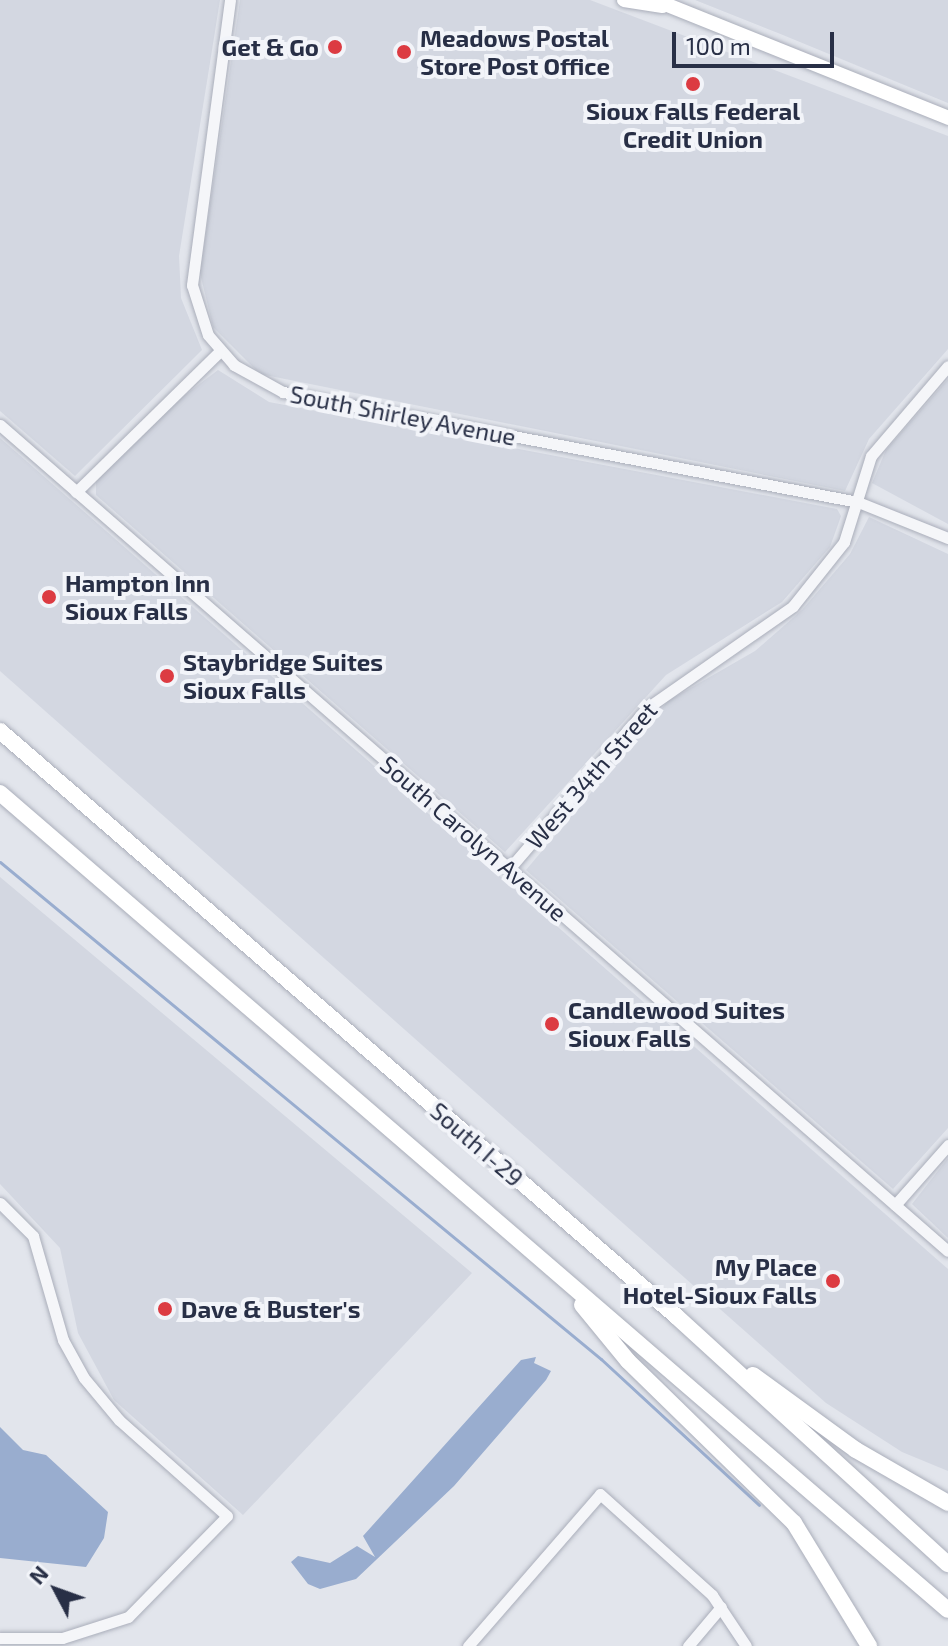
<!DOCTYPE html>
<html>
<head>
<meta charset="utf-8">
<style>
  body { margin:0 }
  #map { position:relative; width:948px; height:1646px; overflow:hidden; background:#e2e5ec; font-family:"Exo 2",sans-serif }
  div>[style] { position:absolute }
  .built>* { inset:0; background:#d3d7e1 }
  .water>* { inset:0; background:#99adcf }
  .stream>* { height:3px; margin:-1.5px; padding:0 1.5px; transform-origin:1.5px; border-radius:1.5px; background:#99adcf }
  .roads { filter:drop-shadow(0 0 2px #aaaeba) drop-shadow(0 0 2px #aaaeba) }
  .minor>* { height:11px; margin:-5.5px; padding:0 5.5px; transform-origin:5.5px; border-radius:5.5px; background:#f5f6f9 }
  .major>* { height:14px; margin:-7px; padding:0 7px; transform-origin:7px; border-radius:7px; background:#fff }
  .highway>* { height:16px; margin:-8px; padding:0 8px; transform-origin:8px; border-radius:8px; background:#fff }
  .dots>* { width:22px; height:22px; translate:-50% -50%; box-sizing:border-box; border:4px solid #f2f4f9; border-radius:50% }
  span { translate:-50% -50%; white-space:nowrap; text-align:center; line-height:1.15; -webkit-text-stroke:8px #f2f4f9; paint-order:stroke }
  .poi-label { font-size:24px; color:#282f46; font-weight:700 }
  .left { translate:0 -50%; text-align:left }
  .right { translate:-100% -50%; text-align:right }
  .street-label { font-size:24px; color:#282f46 }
  .north { position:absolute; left:16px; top:1550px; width:80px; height:80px; -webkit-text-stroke:6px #f2f4f9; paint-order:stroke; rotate:311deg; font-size:22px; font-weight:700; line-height:32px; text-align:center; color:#282f46 }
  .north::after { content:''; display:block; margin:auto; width:28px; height:36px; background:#282f46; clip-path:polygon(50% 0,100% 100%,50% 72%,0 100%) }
  .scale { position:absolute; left:672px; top:32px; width:162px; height:36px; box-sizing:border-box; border:4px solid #282f46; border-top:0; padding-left:10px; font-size:24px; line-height:28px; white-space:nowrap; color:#282f46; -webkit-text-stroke:6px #f2f4f9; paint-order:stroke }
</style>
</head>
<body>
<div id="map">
  <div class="built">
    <div style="clip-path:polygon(0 0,220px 0,179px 256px,181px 298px,202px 350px,75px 476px,0 411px)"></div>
    <div style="clip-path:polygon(240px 0,590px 0,948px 136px,948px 349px,869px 439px,845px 491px,260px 374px,213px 327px,200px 273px)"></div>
    <div style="clip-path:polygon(695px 0,948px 0,948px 103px,778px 33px)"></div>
    <div style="clip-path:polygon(218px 370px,269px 402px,837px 509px,841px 516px,830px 547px,782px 602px,666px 675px,505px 852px,96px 495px,96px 482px,151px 421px)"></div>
    <div style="clip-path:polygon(948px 379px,948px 524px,872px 483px,886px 450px)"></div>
    <div style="clip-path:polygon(0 438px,948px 1269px,948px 1471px,902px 1452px,826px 1403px,0 671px)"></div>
    <div style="clip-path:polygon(869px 517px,948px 554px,948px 1128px,893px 1189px,526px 870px,668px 701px,755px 651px,802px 610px,850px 554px)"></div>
    <div style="clip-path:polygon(0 877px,472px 1273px,243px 1515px,114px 1400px,78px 1333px,60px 1248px,0 1184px)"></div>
    <div style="clip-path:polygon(948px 1158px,948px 1238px,912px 1204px)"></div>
  </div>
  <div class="water">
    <div style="clip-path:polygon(536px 1357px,534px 1363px,551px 1371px,546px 1380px,454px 1486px,356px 1579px,320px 1589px,308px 1584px,291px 1562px,298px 1556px,330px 1563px,357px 1546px,375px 1557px,363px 1536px,521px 1360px)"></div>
    <div style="clip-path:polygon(0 1427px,23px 1450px,46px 1455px,108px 1512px,104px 1538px,86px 1567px,0 1558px)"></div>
  </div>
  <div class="stream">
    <div style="left:0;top:862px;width:780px;rotate:39.59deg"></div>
    <div style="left:601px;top:1359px;width:215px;rotate:42.7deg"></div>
  </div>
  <div class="roads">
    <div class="minor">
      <div style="left:230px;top:0;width:288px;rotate:97.6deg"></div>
      <div style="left:192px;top:285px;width:52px;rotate:72.3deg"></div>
      <div style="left:208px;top:335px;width:40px;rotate:49deg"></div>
      <div style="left:234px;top:365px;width:56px;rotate:28.9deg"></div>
      <div style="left:283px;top:392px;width:585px;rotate:10.83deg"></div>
      <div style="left:858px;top:502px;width:97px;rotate:21.8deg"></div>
      <div style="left:0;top:425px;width:1257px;rotate:41.07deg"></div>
      <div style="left:76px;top:492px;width:200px;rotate:-44.4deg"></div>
      <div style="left:509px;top:869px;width:212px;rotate:-49.4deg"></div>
      <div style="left:647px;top:708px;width:178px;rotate:-34.9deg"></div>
      <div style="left:793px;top:606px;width:82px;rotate:-51.4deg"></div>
      <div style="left:844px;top:542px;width:90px;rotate:-72.6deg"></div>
      <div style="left:871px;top:456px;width:118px;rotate:-49.5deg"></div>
      <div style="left:0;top:1203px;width:47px;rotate:45deg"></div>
      <div style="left:33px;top:1236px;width:108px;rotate:73.9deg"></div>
      <div style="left:63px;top:1340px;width:43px;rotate:61.1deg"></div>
      <div style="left:84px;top:1378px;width:55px;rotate:50.2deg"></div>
      <div style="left:119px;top:1420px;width:144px;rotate:41.6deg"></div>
      <div style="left:227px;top:1516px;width:141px;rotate:134.4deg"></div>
      <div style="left:128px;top:1617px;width:69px;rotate:162.3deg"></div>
      <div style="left:62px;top:1638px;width:62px;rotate:180deg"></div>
      <div style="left:895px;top:1205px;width:80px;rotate:-48.5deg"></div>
      <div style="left:468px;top:1646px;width:201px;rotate:-49deg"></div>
      <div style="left:600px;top:1494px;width:151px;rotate:42deg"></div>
      <div style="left:712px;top:1595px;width:61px;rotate:56.3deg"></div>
      <div style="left:688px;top:1646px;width:51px;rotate:-49.8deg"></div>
    </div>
    <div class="major">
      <div style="left:624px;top:0;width:39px;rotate:9deg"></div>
      <div style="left:655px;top:0;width:316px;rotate:21.9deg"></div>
    </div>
    <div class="highway">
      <div style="left:0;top:731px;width:894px;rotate:40.87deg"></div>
      <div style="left:676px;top:1316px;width:368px;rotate:42.4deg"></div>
      <div style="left:0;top:793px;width:1251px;rotate:40.76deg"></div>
      <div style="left:582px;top:1305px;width:72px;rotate:50.6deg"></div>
      <div style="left:628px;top:1361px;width:232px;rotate:44.3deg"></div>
      <div style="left:794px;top:1523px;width:144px;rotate:58.6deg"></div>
      <div style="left:753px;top:1375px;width:127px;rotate:36.1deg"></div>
      <div style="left:856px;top:1450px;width:106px;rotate:29.9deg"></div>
    </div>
  </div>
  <div class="dots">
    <div style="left:335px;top:47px;background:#dc3b42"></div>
    <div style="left:404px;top:52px;background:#dc3b42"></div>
    <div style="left:693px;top:84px;background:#dc3b42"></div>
    <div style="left:49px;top:597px;background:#dc3b42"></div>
    <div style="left:167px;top:676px;background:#dc3b42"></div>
    <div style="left:552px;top:1024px;background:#dc3b42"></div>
    <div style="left:833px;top:1281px;background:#dc3b42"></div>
    <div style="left:165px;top:1309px;background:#dc3b42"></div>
  </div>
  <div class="poi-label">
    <span class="left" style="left:420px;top:52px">Meadows Postal<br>Store Post Office</span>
    <span class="right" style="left:319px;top:47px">Get &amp; Go</span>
    <span style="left:693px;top:125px">Sioux Falls Federal<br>Credit Union</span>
    <span class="left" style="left:65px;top:597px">Hampton Inn<br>Sioux Falls</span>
    <span class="left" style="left:183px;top:676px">Staybridge Suites<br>Sioux Falls</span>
    <span class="left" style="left:568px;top:1024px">Candlewood Suites<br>Sioux Falls</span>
    <span class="right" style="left:817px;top:1281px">My Place<br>Hotel-Sioux Falls</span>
    <span class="left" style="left:181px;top:1309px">Dave &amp; Buster's</span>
  </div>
  <div class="street-label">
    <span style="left:403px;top:415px;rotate:11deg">South Shirley Avenue</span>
    <span style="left:591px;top:775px;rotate:-49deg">West 34th Street</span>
    <span style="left:474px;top:838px;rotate:41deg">South Carolyn Avenue</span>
    <span style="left:477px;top:1144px;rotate:41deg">South I-29</span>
  </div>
  <div class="north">N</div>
  <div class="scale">100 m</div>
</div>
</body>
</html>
